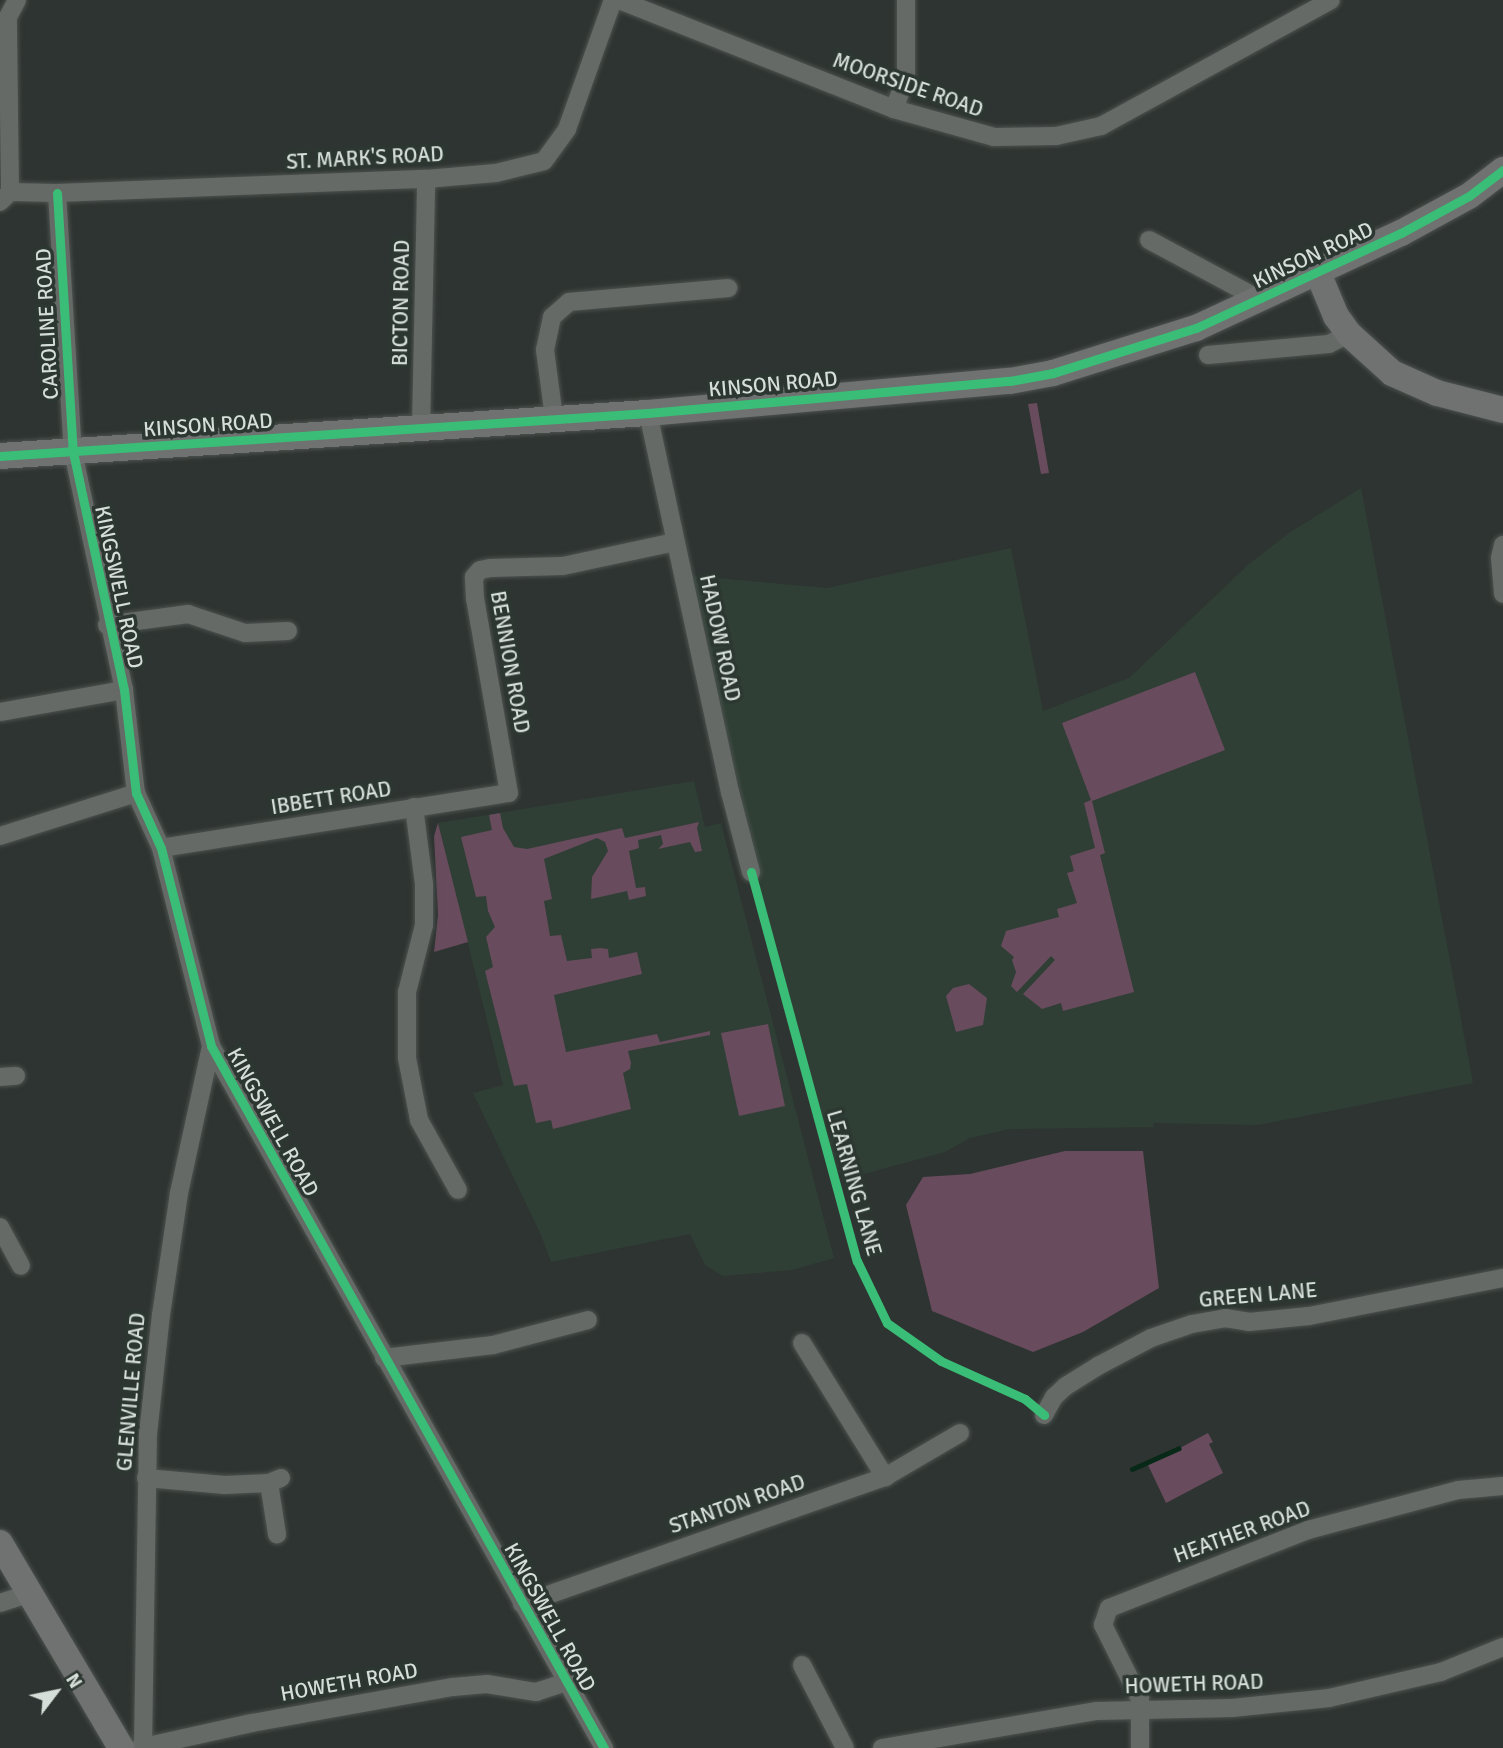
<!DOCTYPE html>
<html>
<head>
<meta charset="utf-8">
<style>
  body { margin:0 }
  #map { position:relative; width:1503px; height:1748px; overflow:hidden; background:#2e3431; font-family:Signika,sans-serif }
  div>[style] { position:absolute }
  .built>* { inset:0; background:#2f3f35 }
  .green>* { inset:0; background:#684b5c }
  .stream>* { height:5px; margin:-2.5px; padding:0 2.5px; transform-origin:2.5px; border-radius:2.5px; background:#092918 }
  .roads { filter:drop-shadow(0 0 2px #4c524f) drop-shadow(0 0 2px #4c524f) }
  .street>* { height:18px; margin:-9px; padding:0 9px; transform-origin:9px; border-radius:9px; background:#666a67 }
  .secondary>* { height:26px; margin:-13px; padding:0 13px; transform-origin:13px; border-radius:13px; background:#707171 }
  .cycleway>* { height:9px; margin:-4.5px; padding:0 4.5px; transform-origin:4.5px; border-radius:4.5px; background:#3abd76 }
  span { translate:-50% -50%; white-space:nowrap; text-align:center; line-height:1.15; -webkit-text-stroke:7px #2b3730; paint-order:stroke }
  .street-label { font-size:21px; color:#d6ded9 }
  .north { position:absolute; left:21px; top:1657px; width:70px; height:70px; -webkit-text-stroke:5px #2b3730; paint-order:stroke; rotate:58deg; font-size:19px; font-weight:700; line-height:28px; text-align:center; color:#d6ded9 }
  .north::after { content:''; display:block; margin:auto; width:24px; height:32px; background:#d6ded9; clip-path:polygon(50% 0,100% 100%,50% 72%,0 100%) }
</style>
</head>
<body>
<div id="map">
  <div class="built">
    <div style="clip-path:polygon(1361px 488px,1473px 1083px,1258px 1125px,1153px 1123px,1153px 1127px,1009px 1129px,970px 1138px,945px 1152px,849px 1178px,829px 1167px,751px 872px,682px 575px,827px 588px,1011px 548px,1043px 711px,1129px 678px,1249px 564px,1289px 533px)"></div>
    <div style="clip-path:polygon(694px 781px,705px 827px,721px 823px,834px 1258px,792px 1270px,723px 1276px,705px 1265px,690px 1234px,551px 1262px,541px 1235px,473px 1093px,503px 1085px,438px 823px)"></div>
  </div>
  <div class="green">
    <div style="clip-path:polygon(1037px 403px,1049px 473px,1041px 474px,1028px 404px)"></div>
    <div style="clip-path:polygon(1195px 672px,1225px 750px,1092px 801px,1105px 853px,1100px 855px,1134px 992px,1063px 1011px,1061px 1003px,1042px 1009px,1023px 994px,1055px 960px,1051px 956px,1017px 992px,1011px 986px,1016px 972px,1012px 960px,1014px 957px,1001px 946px,1006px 931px,1059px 917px,1057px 909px,1077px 903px,1067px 873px,1074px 871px,1070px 856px,1095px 848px,1084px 803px,1091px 800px,1062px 723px)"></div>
    <div style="clip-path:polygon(500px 813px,503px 828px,514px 847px,527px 849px,622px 828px,625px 838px,699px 822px,697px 828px,702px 851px,695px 852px,690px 842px,658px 849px,663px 844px,661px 835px,638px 840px,639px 848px,629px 851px,636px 888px,645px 887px,646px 896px,629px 900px,627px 891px,591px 899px,592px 877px,608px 851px,605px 842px,597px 838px,544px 859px,552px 899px,544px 901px,550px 936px,561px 935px,567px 961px,592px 958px,591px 949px,600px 948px,608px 949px,609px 958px,637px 952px,642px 974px,554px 995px,566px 1052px,657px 1034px,660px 1042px,710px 1031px,710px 1035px,628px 1051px,631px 1063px,630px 1069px,623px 1073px,631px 1109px,553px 1129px,551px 1120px,536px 1123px,527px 1084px,514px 1086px,485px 971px,493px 967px,486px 937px,495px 927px,488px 911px,486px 896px,476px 897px,461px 837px,492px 830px,489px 815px)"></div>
    <div style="clip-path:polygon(438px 823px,468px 942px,434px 952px,438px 915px,434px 836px)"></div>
    <div style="clip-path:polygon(969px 984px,987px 998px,983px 1025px,956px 1032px,946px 996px,953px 988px)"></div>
    <div style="clip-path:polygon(768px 1024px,785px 1106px,739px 1116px,721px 1033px)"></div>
    <div style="clip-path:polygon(1065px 1151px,1143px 1151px,1159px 1288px,1083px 1332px,1033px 1352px,932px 1311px,906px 1205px,923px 1177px,970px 1174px)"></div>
    <div style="clip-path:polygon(1208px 1433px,1213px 1442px,1209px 1444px,1223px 1473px,1166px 1503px,1148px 1465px)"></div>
  </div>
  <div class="stream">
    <div style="left:1132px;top:1469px;width:51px;rotate:-24.1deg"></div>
  </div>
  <div class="roads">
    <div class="street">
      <div style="left:619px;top:0;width:296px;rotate:21.6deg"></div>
      <div style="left:894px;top:109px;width:104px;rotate:15.6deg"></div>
      <div style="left:994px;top:137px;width:62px;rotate:-0.9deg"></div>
      <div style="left:1056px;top:136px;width:46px;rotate:-12.5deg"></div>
      <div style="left:1101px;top:126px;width:262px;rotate:-28.7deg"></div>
      <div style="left:894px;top:109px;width:34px;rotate:-69deg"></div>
      <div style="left:906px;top:77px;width:77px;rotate:-90deg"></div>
      <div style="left:10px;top:192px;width:47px;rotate:1.2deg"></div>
      <div style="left:57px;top:193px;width:369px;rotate:-2.2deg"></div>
      <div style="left:426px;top:179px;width:70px;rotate:-4.9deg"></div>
      <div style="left:496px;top:173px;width:49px;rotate:-14deg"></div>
      <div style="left:544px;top:161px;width:39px;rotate:-54deg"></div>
      <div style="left:567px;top:129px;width:137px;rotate:-70.4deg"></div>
      <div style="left:57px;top:193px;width:259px;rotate:86.5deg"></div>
      <div style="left:73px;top:452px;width:243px;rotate:77.9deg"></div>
      <div style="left:124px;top:690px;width:104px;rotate:83.4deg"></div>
      <div style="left:136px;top:793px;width:60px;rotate:65.6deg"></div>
      <div style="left:161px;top:848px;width:204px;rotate:75.8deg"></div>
      <div style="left:211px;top:1046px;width:805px;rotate:60.76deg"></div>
      <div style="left:0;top:202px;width:14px;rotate:-45deg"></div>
      <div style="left:10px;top:192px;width:175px;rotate:-90.7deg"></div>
      <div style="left:8px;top:17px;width:19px;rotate:-62deg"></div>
      <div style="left:1149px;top:240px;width:125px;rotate:28.2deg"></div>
      <div style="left:1208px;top:355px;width:121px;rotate:-5.2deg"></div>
      <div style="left:1329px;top:344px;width:22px;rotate:-27deg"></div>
      <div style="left:648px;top:413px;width:388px;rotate:77.8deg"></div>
      <div style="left:730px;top:792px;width:83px;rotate:75.3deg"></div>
      <div style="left:554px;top:418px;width:69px;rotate:-97.5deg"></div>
      <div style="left:545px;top:350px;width:34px;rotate:-78deg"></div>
      <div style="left:552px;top:317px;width:23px;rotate:-41deg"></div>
      <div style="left:569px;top:302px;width:160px;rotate:-5deg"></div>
      <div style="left:421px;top:428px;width:249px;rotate:-88.8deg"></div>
      <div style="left:1503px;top:545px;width:13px;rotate:103deg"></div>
      <div style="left:1500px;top:558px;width:36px;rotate:85deg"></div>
      <div style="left:107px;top:625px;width:82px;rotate:-7.7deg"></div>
      <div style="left:188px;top:614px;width:60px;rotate:18.4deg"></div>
      <div style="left:245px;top:633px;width:43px;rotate:-2.7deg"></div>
      <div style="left:0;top:712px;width:126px;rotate:-10.1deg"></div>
      <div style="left:414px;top:807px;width:78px;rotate:82.6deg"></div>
      <div style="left:424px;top:884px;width:41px;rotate:90deg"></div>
      <div style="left:424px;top:925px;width:69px;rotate:104.2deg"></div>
      <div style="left:407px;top:992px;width:66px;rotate:90deg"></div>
      <div style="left:407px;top:1058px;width:63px;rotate:79deg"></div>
      <div style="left:419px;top:1120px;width:80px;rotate:60.9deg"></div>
      <div style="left:0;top:836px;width:143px;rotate:-17.5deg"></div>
      <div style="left:161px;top:848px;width:352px;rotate:-9deg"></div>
      <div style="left:509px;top:793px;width:197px;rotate:-99.9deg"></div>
      <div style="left:475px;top:599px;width:22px;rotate:-93deg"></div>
      <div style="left:474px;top:577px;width:9px;rotate:-49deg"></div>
      <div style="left:480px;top:570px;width:10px;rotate:-11deg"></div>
      <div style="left:490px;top:568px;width:73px;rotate:-1.6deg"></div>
      <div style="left:563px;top:566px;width:115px;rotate:-12.1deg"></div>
      <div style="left:0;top:1077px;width:16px;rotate:-4deg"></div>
      <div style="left:0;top:1227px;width:44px;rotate:61.7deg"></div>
      <div style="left:802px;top:1343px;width:158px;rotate:58.2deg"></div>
      <div style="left:384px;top:1358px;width:110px;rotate:-6.8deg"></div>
      <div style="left:493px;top:1345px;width:98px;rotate:-14.7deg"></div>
      <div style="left:1044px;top:1415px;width:21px;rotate:-61deg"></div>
      <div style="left:1054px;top:1397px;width:16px;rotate:-43deg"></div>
      <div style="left:1066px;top:1386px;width:38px;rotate:-32deg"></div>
      <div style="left:1098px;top:1366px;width:60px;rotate:-27.8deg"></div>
      <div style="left:1151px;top:1338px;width:43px;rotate:-18.9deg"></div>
      <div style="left:1192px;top:1324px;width:34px;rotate:-10deg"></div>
      <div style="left:1225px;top:1318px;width:24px;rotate:9deg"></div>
      <div style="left:1249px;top:1322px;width:60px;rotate:-5.7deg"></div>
      <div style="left:1309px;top:1316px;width:198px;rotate:-11.1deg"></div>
      <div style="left:146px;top:1478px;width:79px;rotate:5.1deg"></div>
      <div style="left:225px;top:1485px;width:44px;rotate:-2.6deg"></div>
      <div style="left:269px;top:1483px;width:13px;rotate:-23deg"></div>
      <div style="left:269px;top:1483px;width:52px;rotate:81.1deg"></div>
      <div style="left:0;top:1603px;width:32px;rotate:-18deg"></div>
      <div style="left:522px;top:1604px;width:385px;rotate:-19.3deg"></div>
      <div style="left:885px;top:1477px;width:87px;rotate:-30.4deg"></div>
      <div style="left:802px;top:1665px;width:93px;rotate:62.6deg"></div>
      <div style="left:143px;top:1747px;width:313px;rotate:-89.1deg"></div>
      <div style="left:148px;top:1434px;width:120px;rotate:-83.8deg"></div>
      <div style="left:161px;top:1315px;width:123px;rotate:-81.6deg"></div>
      <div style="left:179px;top:1193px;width:150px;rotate:-77.7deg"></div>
      <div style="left:139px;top:1748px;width:116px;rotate:-12.5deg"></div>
      <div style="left:252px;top:1723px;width:204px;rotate:-10.2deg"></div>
      <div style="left:453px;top:1687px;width:34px;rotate:-5deg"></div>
      <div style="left:487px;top:1684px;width:50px;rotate:9.3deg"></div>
      <div style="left:536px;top:1692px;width:33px;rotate:-18deg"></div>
      <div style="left:882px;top:1748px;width:218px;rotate:-9.8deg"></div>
      <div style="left:1097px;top:1711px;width:135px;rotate:-1.3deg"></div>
      <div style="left:1232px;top:1708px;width:98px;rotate:-5.9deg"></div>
      <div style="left:1329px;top:1698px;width:115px;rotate:-13.1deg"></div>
      <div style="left:1441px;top:1672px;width:67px;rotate:-22deg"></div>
      <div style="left:1140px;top:1748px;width:49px;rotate:-90deg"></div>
      <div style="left:1140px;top:1699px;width:83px;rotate:-116.6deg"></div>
      <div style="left:1103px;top:1625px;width:18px;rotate:-71deg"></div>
      <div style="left:1109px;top:1608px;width:214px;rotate:-21.4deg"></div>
      <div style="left:1308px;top:1530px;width:155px;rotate:-14.9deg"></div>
      <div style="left:1458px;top:1490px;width:45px;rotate:-5.1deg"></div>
    </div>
    <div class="secondary">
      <div style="left:1318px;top:273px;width:47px;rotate:67.3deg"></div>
      <div style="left:1336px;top:316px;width:22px;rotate:54deg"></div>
      <div style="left:1349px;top:334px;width:58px;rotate:42.2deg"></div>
      <div style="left:1392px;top:373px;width:49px;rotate:24deg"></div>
      <div style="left:1437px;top:393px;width:68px;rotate:14.4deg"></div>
      <div style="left:0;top:456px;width:649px;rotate:-3.8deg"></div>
      <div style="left:648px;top:413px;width:363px;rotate:-5.1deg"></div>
      <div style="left:1010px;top:381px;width:44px;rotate:-10.5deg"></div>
      <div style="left:1053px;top:373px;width:150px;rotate:-17.5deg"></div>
      <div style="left:1196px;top:328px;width:226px;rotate:-24.9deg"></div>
      <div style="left:1401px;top:233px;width:77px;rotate:-28.6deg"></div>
      <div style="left:1469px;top:196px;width:43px;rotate:-37.4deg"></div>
      <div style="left:0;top:1543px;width:238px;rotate:59.4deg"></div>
    </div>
  </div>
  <div class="cycleway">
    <div style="left:57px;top:193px;width:259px;rotate:86.5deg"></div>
    <div style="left:73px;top:452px;width:243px;rotate:77.9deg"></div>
    <div style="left:124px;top:690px;width:104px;rotate:83.4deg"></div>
    <div style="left:136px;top:793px;width:60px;rotate:65.6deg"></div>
    <div style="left:161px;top:848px;width:204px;rotate:75.8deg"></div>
    <div style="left:211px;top:1046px;width:805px;rotate:60.76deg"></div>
    <div style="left:0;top:456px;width:649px;rotate:-3.8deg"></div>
    <div style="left:648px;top:413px;width:363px;rotate:-5.1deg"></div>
    <div style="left:1010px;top:381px;width:44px;rotate:-10.5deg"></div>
    <div style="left:1053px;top:373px;width:150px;rotate:-17.5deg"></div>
    <div style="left:1196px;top:328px;width:226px;rotate:-24.9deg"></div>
    <div style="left:1401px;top:233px;width:77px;rotate:-28.6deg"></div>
    <div style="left:1469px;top:196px;width:43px;rotate:-37.4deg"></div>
    <div style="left:751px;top:872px;width:403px;rotate:74.8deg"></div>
    <div style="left:857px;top:1261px;width:69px;rotate:64.2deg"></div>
    <div style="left:887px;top:1323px;width:66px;rotate:35.1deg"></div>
    <div style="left:941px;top:1361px;width:92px;rotate:24.3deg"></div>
    <div style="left:1025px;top:1399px;width:25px;rotate:40deg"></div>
  </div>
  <div class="street-label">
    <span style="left:908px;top:85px;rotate:19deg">MOORSIDE ROAD</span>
    <span style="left:365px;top:158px;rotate:-3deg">ST. MARK'S ROAD</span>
    <span style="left:1313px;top:255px;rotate:-25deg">KINSON ROAD</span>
    <span style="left:401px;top:303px;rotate:-89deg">BICTON ROAD</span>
    <span style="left:47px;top:324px;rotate:-93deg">CAROLINE ROAD</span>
    <span style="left:773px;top:384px;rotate:-5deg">KINSON ROAD</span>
    <span style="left:208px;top:425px;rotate:-4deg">KINSON ROAD</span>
    <span style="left:119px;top:587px;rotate:78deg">KINGSWELL ROAD</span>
    <span style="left:720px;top:638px;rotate:78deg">HADOW ROAD</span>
    <span style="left:510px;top:662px;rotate:80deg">BENNION ROAD</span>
    <span style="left:331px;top:798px;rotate:-9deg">IBBETT ROAD</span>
    <span style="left:273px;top:1122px;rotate:61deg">KINGSWELL ROAD</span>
    <span style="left:854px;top:1183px;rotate:74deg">LEARNING LANE</span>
    <span style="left:1258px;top:1295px;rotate:-5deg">GREEN LANE</span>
    <span style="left:131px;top:1392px;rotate:-85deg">GLENVILLE ROAD</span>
    <span style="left:737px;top:1504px;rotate:-19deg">STANTON ROAD</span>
    <span style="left:1242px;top:1532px;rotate:-20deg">HEATHER ROAD</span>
    <span style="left:550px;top:1617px;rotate:61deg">KINGSWELL ROAD</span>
    <span style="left:349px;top:1682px;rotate:-10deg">HOWETH ROAD</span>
    <span style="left:1194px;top:1684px;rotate:-2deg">HOWETH ROAD</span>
  </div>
  <div class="north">N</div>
</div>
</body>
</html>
